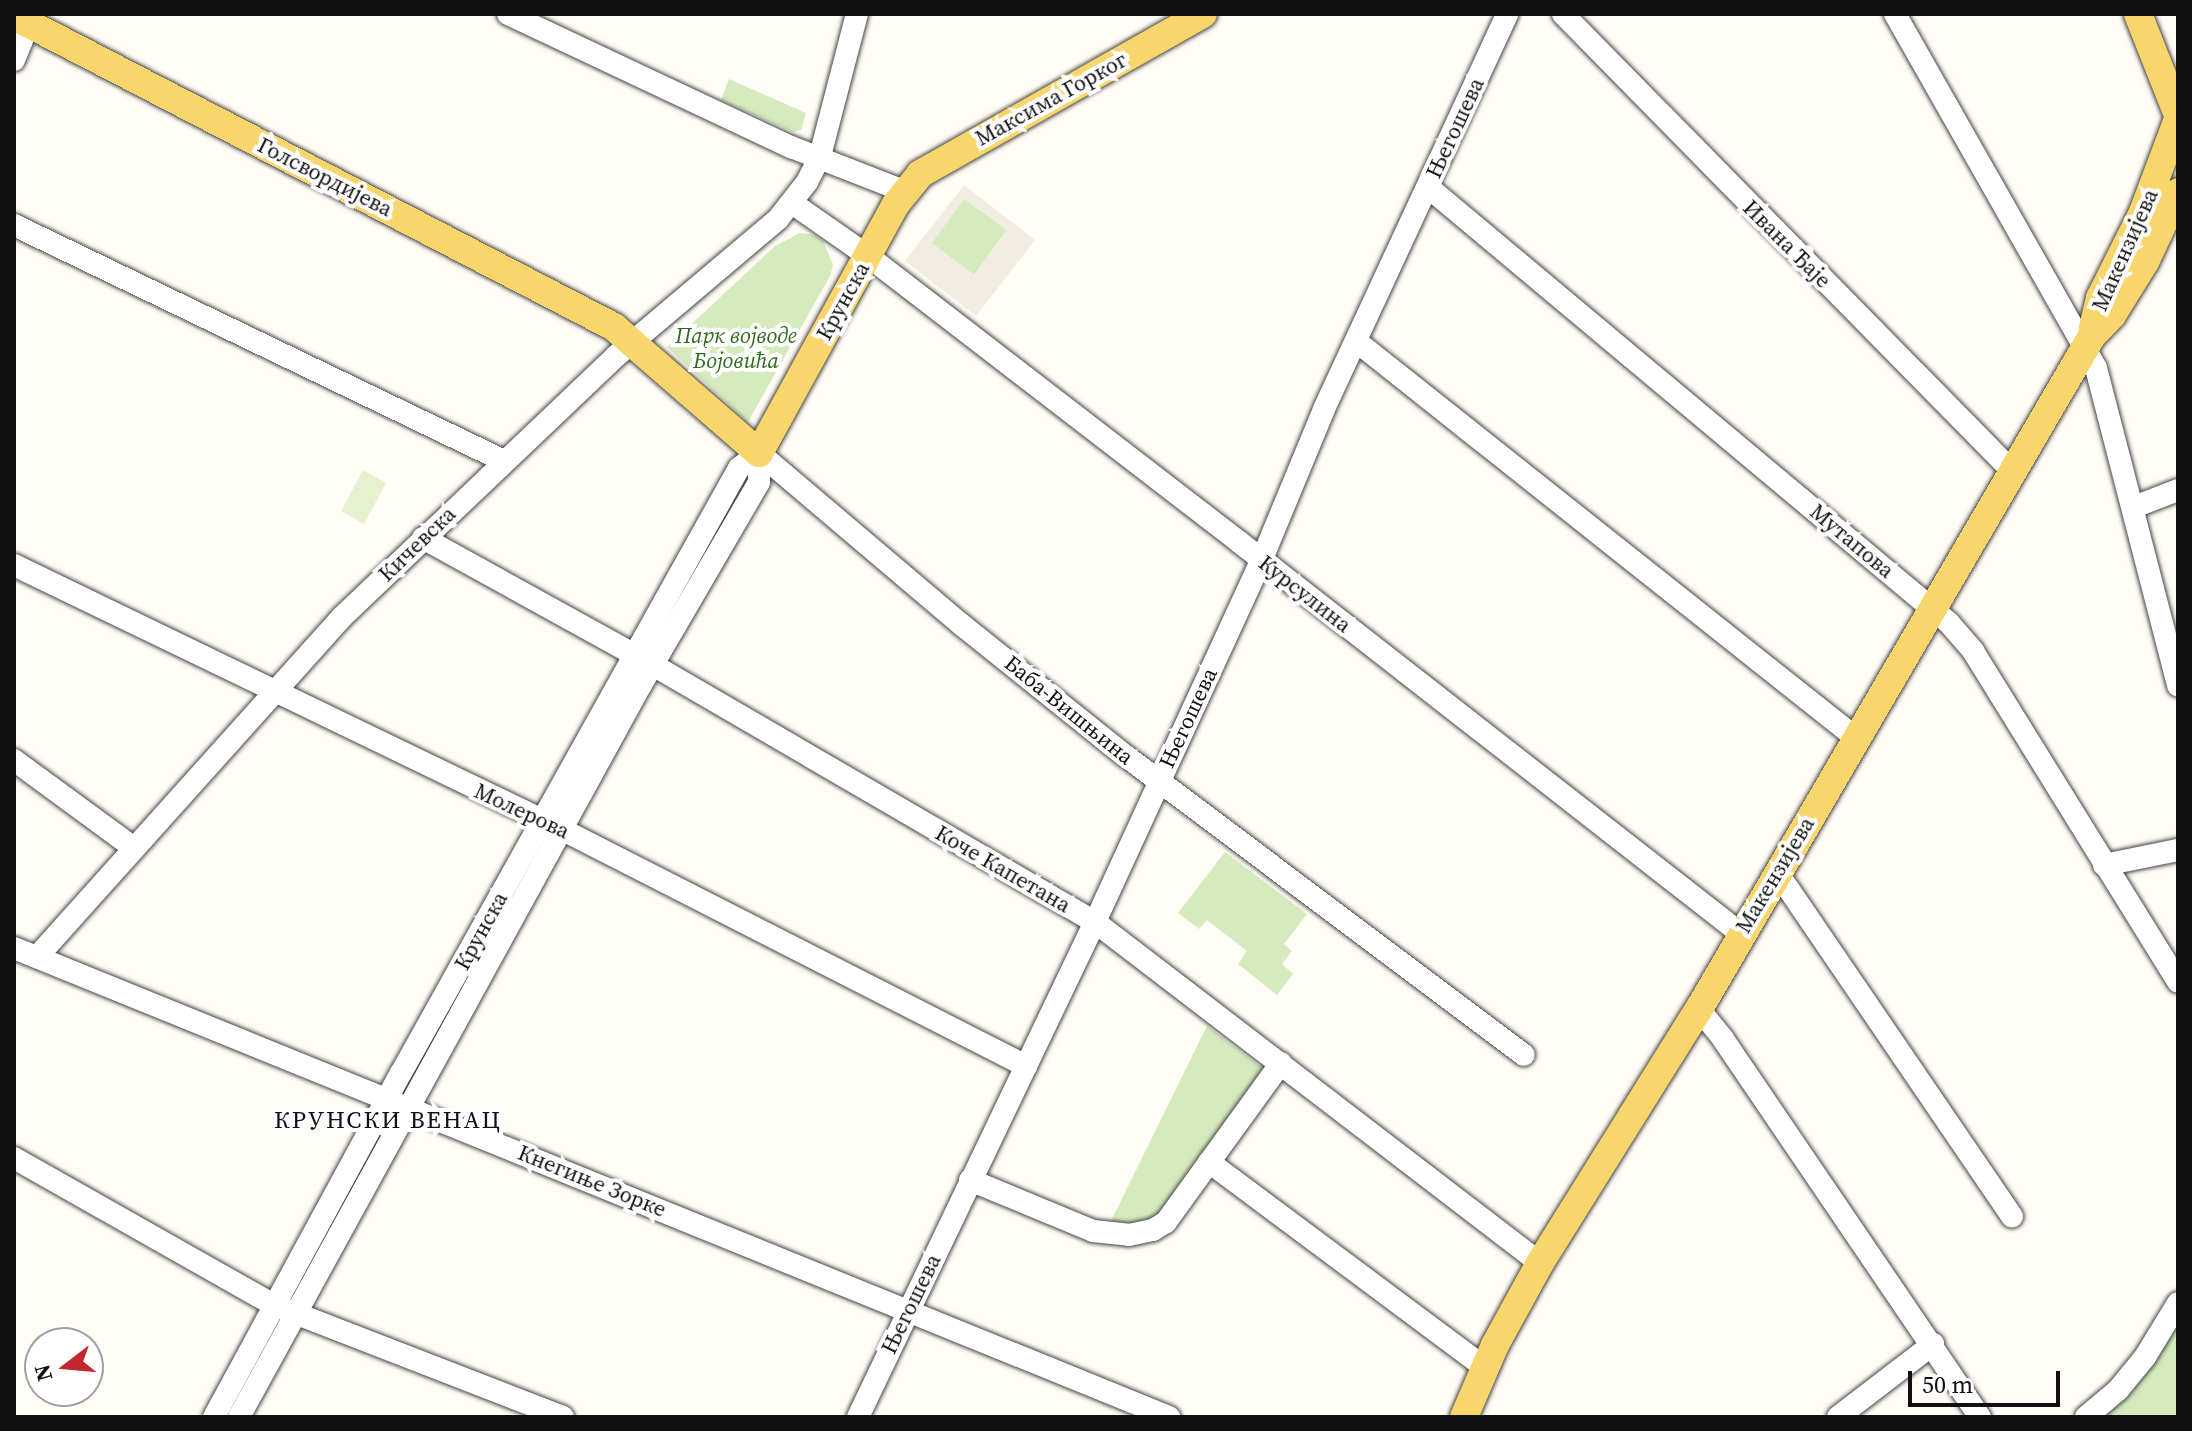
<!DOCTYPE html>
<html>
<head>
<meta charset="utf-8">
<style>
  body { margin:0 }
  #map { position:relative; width:2192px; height:1431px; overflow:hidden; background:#fffdf5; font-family:"Source Serif 4",serif }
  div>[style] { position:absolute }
  .green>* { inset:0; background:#d5ebbd }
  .pitch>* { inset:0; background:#e6f2cf }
  .plaza>* { inset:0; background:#f1ede2 }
  .roads { filter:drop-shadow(0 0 2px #444) drop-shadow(0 0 2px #444) }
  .minor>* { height:22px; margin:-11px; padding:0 11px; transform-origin:11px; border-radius:11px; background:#fff }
  .major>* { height:28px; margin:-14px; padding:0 14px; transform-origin:14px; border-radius:14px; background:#f9d66b }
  span { translate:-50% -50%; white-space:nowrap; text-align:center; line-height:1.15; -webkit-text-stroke:8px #fff; paint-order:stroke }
  .street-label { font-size:22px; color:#111 }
  .park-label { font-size:22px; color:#2f6b1f; font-style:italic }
  .neighbourhood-label { font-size:24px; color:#111; letter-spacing:2px }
  .frame { position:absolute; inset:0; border:16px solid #111; pointer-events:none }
  .north { position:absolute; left:24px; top:1327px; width:80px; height:80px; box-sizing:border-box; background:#fff; border:2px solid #a0a0a0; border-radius:50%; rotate:254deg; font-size:22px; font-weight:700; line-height:32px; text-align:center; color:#111 }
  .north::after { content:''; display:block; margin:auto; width:28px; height:36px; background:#c4262e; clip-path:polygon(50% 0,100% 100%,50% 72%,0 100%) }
  .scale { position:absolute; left:1908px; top:1371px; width:152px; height:36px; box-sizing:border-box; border:4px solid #111; border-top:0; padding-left:10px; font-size:24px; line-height:28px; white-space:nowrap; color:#111; -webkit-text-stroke:6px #fff; paint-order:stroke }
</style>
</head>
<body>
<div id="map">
  <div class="green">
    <div style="clip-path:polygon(729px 79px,806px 113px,801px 130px,793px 132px,721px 100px)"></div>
    <div style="clip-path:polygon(964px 198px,1007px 230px,974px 275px,931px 243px)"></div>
    <div style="clip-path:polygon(800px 233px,815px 235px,823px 241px,833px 265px,830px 276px,748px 422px,667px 347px,775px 246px)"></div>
    <div style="clip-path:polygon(1225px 852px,1307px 914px,1284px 944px,1292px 951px,1282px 964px,1293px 974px,1277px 995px,1238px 964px,1247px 951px,1207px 920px,1199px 929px,1178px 913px)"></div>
    <div style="clip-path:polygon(1207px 1026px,1266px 1071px,1162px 1213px,1146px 1224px,1108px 1227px)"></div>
    <div style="clip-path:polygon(2178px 1303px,2178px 1417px,2086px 1417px)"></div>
  </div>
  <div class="pitch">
    <div style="clip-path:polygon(363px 470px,386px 483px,364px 524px,341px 511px)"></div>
  </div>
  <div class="plaza">
    <div style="clip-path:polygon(evenodd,964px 185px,1035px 240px,976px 316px,905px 261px,964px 185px,964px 199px,1007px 230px,974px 275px,932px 243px,964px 199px)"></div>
  </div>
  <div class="roads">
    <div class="minor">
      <div style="left:508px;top:14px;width:313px;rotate:25.2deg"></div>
      <div style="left:791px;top:147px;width:121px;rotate:21.3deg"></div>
      <div style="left:1563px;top:14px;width:642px;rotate:45.5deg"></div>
      <div style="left:1895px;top:14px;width:407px;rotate:60.4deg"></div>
      <div style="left:2096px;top:368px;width:328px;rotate:75.5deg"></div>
      <div style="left:14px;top:60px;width:50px;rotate:-67.6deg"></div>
      <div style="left:1428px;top:187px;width:679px;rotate:39.92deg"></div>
      <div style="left:1949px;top:623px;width:37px;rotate:49deg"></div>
      <div style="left:1973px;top:651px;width:389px;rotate:58.2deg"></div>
      <div style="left:792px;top:203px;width:93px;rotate:34.9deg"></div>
      <div style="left:868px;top:256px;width:467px;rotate:37.6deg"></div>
      <div style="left:1238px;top:541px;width:637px;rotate:37.99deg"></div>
      <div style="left:14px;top:225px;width:544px;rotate:25.72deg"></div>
      <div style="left:1356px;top:341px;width:638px;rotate:38.45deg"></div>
      <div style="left:759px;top:453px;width:266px;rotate:40.3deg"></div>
      <div style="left:962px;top:625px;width:211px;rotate:38.7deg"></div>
      <div style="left:1127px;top:757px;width:496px;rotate:36.9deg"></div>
      <div style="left:2134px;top:507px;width:47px;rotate:-21.1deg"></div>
      <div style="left:423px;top:538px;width:263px;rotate:28.9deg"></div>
      <div style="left:653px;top:665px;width:511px;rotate:30.18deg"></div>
      <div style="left:1095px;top:922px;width:561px;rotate:37.46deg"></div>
      <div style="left:14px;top:565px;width:610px;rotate:25.77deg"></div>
      <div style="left:563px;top:830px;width:520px;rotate:27.01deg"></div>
      <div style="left:14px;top:760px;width:149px;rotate:36.3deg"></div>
      <div style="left:2104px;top:865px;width:76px;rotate:-11.5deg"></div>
      <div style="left:1777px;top:872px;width:417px;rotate:55.7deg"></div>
      <div style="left:14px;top:948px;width:1247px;rotate:22.1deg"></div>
      <div style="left:37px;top:957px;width:455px;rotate:-48.1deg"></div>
      <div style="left:341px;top:618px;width:380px;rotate:-43.6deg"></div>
      <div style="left:616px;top:356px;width:212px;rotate:-40.2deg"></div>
      <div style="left:778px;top:219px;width:47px;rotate:-51.9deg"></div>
      <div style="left:807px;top:182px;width:29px;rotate:-63deg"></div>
      <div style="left:820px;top:156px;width:147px;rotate:-75.4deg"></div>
      <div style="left:1699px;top:1009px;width:38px;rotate:51deg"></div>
      <div style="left:1723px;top:1039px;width:457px;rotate:55.8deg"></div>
      <div style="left:14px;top:1158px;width:299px;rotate:29.5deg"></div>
      <div style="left:274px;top:1305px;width:310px;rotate:21.2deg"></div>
      <div style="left:1209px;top:1162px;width:343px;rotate:36.7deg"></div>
      <div style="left:970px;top:1180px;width:133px;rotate:22.5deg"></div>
      <div style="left:1093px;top:1231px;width:36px;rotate:6deg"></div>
      <div style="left:1129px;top:1235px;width:25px;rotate:-12deg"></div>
      <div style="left:1153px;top:1230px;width:15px;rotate:-32deg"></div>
      <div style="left:1166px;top:1222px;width:196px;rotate:-54.1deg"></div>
      <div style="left:214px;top:1417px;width:392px;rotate:-61.5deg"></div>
      <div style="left:401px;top:1073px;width:693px;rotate:-60.81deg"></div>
      <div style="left:739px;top:468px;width:25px;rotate:-37deg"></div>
      <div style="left:239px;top:1417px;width:835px;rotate:-61.23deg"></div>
      <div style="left:641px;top:685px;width:235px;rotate:-59.8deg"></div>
      <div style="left:759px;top:482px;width:29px;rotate:-90deg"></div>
      <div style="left:858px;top:1417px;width:549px;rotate:-64.42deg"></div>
      <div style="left:1095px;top:922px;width:400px;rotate:-65.3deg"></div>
      <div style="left:1262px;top:559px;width:162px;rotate:-67.5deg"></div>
      <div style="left:1324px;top:409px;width:435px;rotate:-65.1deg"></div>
      <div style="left:1838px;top:1417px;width:120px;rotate:-37.5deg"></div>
      <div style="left:2086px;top:1417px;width:42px;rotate:-40.2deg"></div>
      <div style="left:2118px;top:1390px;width:43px;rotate:-50.7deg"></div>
      <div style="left:2145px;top:1357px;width:63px;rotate:-58.6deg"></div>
    </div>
    <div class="major">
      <div style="left:2138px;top:14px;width:109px;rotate:68.4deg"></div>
      <div style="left:14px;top:16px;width:676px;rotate:27.4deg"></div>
      <div style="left:614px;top:327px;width:192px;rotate:41deg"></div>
      <div style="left:759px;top:453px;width:284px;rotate:-61.2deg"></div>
      <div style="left:896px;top:204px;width:38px;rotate:-51deg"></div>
      <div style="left:920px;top:174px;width:325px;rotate:-29.5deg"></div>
      <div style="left:2093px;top:328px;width:31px;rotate:-77deg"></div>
      <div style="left:2100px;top:298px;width:96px;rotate:-63.4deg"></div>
      <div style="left:2143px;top:212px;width:99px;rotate:-69.4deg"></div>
      <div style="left:1464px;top:1417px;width:78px;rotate:-66.7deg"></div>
      <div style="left:1495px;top:1345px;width:94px;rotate:-61.2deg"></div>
      <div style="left:1540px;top:1263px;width:300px;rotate:-58deg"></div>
      <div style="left:1699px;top:1009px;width:779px;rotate:-59.72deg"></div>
      <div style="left:2092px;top:336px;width:29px;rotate:-46deg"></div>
      <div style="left:2112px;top:315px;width:62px;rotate:-58.1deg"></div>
      <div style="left:2145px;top:262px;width:77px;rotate:-64.8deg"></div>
    </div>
  </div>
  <div class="street-label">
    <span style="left:1051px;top:99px;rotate:-29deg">Максима Горког</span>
    <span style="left:1455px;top:128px;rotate:-65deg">Његошева</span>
    <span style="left:325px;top:177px;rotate:27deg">Голсвордијева</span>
    <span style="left:1787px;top:244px;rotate:45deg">Ивана Ђаје</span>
    <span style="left:2125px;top:250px;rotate:-66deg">Макензијева</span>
    <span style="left:843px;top:301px;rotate:-61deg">Крунска</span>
    <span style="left:1852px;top:541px;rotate:40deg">Мутапова</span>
    <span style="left:417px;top:544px;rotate:-44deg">Кичевска</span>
    <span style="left:1305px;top:594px;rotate:38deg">Курсулина</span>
    <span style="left:1069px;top:710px;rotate:39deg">Баба-Вишњина</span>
    <span style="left:1188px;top:718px;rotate:-65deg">Његошева</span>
    <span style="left:522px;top:811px;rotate:25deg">Молерова</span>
    <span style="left:1003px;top:869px;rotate:30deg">Коче Капетана</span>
    <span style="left:1775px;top:875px;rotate:-59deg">Макензијева</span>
    <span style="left:481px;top:931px;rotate:-61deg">Крунска</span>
    <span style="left:592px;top:1181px;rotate:22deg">Кнегиње Зорке</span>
    <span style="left:911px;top:1304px;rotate:-64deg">Његошева</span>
  </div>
  <div class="park-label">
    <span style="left:736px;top:348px">Парк војводе<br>Бојовића</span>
  </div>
  <div class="neighbourhood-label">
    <span style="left:388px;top:1120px">КРУНСКИ ВЕНАЦ</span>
  </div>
  <div class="frame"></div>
  <div class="north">N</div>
  <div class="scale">50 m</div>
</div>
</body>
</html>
